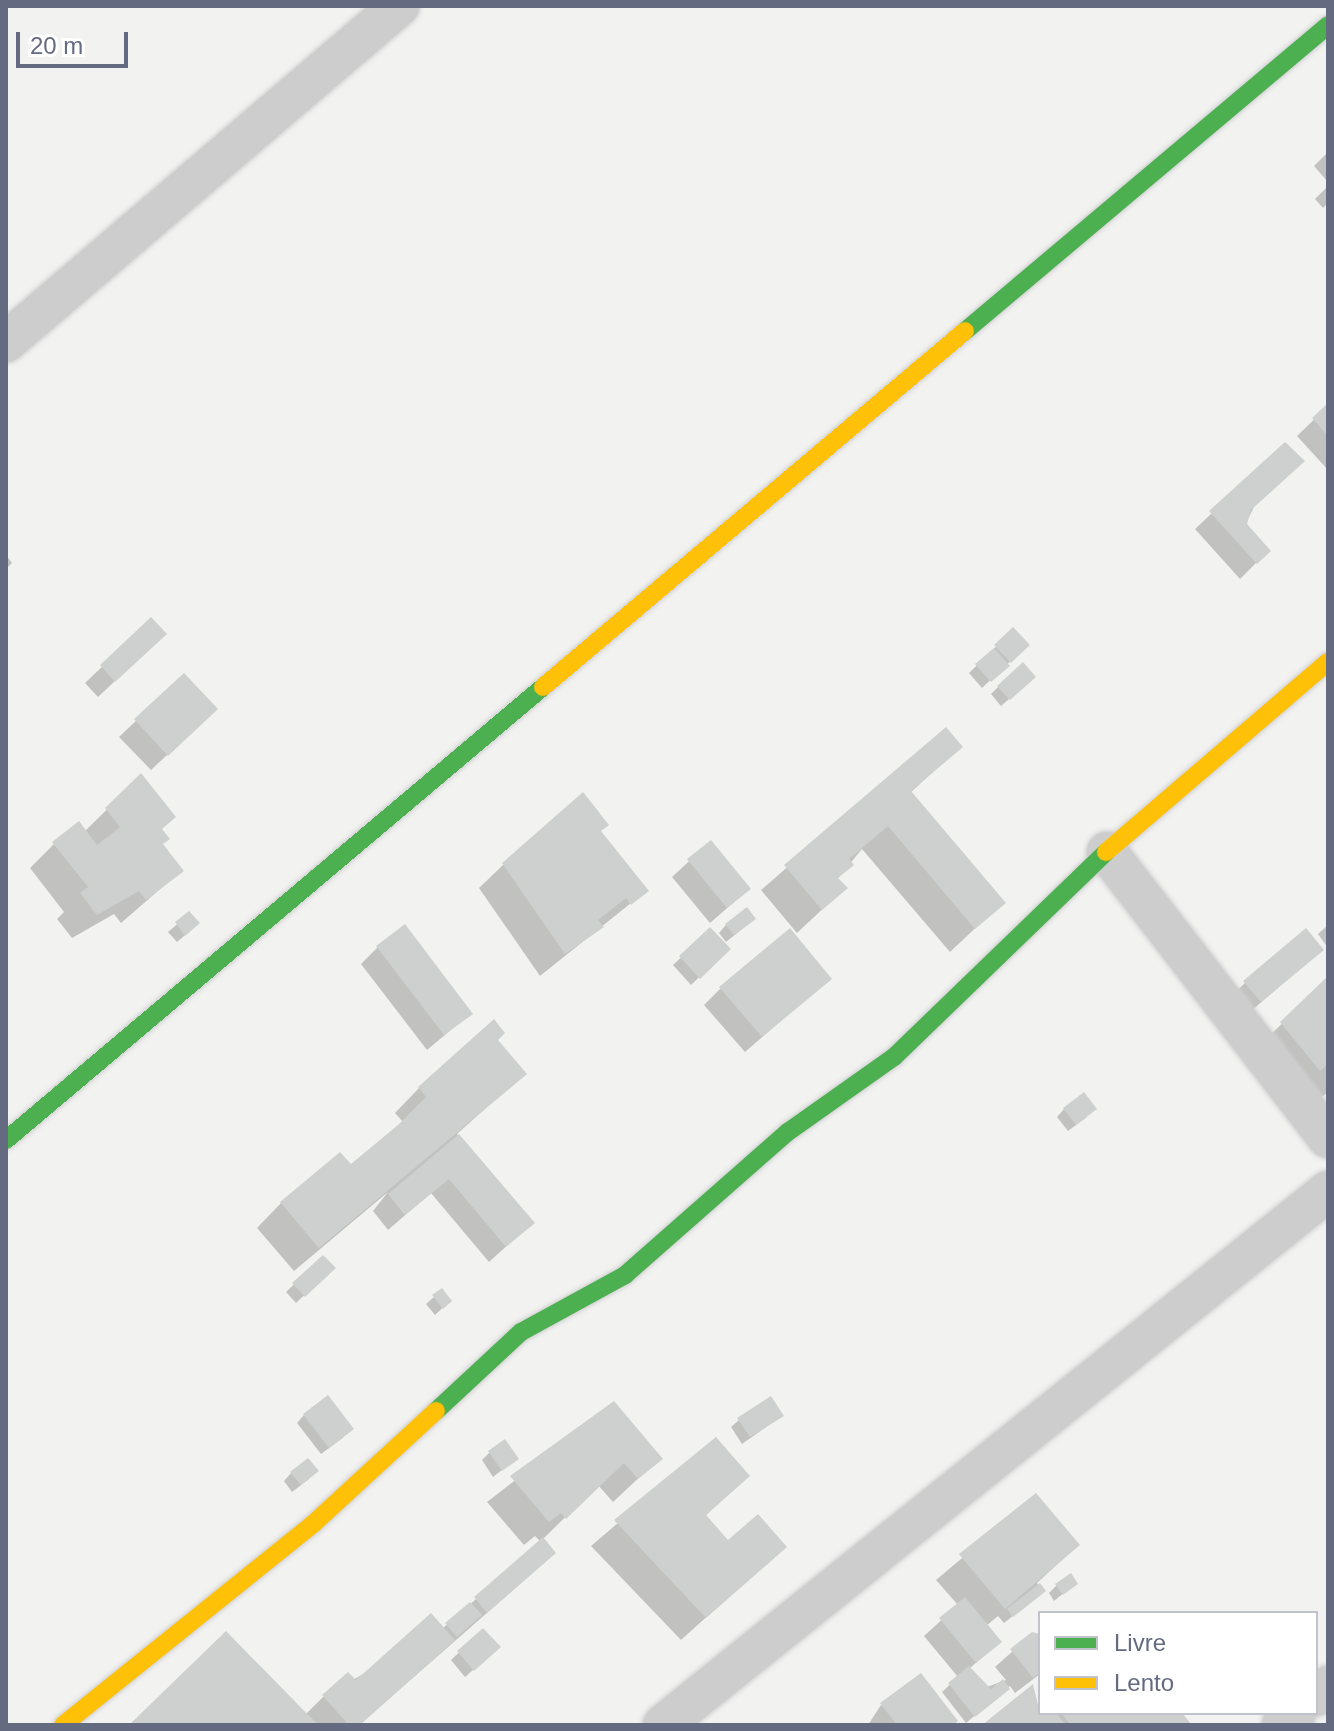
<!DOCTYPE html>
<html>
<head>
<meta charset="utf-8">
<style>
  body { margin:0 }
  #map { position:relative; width:1334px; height:1731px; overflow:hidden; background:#f2f3f1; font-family:Arial,sans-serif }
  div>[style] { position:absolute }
  .shadow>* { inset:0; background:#0003 }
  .building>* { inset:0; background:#cecfcf }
  .roads { filter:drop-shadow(0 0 2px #cfcfd0) drop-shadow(0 0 2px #cfcfd0) }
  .street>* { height:40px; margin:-20px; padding:0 20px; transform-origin:20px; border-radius:20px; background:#cdcdce }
  .fast>* { height:18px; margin:-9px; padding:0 9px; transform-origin:9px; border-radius:9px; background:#4caf50 }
  .slow>* { height:18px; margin:-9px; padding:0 9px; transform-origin:9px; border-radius:9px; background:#ffc107 }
  span { translate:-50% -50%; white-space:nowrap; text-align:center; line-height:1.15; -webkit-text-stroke:8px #fff; paint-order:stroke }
  .frame { position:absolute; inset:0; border:8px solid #646a80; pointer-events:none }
  .legend { position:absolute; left:1038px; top:1611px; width:280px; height:104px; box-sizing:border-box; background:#fff; border:2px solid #c1c3cc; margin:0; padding:10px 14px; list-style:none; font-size:24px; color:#646a80 }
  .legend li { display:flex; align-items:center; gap:16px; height:40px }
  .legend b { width:40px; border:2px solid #c1c3cc }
  .scale { position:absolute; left:16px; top:32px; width:112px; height:36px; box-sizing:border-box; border:4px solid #646a80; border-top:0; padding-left:10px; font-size:24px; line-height:28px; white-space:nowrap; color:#646a80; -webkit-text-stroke:6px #fff; paint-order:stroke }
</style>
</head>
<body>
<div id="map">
  <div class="shadow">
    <div style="clip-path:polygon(1328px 152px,1328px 182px,1314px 166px)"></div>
    <div style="clip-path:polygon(1328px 186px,1328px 203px,1323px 208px,1315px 199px)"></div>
    <div style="clip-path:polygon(1328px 406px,1328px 470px,1297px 436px)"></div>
    <div style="clip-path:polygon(1285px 445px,1245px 525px,1268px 551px,1240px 579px,1195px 529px)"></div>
    <div style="clip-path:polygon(6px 555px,12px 563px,6px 569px)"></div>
    <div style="clip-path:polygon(151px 620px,148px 650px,98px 697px,85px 683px)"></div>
    <div style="clip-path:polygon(1013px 630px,1028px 645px,982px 688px,969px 673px)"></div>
    <div style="clip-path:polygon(184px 675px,199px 725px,151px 770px,119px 737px)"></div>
    <div style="clip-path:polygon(1025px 685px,1001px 706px,991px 694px,998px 687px)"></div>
    <div style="clip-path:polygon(945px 730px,960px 747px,910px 793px,1003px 902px,950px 952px,862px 849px,837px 879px,845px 888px,797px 933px,761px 890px)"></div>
    <div style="clip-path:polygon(141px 776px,161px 845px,181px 871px,121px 923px,114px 914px,72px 938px,57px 919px,64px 912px,30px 868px,54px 844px,84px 832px)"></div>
    <div style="clip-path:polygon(599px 832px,646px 891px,540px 976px,479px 888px,504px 864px)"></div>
    <div style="clip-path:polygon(710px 842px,749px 889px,710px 923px,672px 877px)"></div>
    <div style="clip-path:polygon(189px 914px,190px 931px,177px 942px,168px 932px)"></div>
    <div style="clip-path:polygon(726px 925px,746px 926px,726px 942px,719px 933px)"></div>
    <div style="clip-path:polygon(1328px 925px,1328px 948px,1318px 934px)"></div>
    <div style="clip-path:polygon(710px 930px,728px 949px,691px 985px,673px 965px)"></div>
    <div style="clip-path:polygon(378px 947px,470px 1014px,427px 1050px,361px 964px)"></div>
    <div style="clip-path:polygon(1322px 950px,1244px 1017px,1228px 999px,1245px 983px)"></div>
    <div style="clip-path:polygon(830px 978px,745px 1052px,704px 1005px,721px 988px)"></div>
    <div style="clip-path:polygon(1328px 979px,1328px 1092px,1317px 1101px,1257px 1048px)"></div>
    <div style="clip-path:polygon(496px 1040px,524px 1074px,457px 1134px,532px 1223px,489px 1262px,431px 1193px,388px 1230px,373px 1211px,388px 1192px,294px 1271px,257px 1228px,281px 1203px,351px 1167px,403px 1122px,395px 1113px,419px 1088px)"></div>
    <div style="clip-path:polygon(1064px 1109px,1087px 1117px,1068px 1131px,1057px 1117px)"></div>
    <div style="clip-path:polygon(323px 1257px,333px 1268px,296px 1303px,286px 1292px)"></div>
    <div style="clip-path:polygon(434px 1297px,450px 1301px,435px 1315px,426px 1304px)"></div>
    <div style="clip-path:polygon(614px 1404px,660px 1458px,613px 1502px,598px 1485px,542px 1540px,537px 1569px,359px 1725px,132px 1725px,305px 1715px,323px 1697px,442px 1629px,541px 1542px,535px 1536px,524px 1545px,487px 1502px)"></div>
    <div style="clip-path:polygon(304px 1415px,344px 1437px,321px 1454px,297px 1423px)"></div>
    <div style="clip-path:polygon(782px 1416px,742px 1444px,731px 1427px,739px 1420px)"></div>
    <div style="clip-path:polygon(716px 1439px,748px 1476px,705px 1516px,728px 1543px,785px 1546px,681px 1640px,591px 1546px)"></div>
    <div style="clip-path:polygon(489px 1453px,516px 1459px,493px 1477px,482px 1460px)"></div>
    <div style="clip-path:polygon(291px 1473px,309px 1479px,292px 1492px,284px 1481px)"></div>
    <div style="clip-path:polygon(1036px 1496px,1078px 1545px,1037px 1583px,1043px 1591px,1036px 1598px,1004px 1623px,998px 1616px,986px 1626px,999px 1642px,969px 1669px,984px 1688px,1006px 1680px,995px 1667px,1031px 1635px,1040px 1637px,1040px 1674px,1015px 1693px,1010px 1686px,966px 1723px,942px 1692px,958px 1677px,924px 1636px,958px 1605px,936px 1580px)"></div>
    <div style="clip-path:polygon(1075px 1584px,1054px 1601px,1049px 1593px,1057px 1585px)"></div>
    <div style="clip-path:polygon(483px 1630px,491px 1654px,465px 1677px,451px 1660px)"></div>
    <div style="clip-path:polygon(1032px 1687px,1040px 1713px,1179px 1713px,1190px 1725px,986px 1725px)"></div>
    <div style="clip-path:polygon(881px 1705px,951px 1725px,868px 1725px)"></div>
  </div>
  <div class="building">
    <div style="clip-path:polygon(1328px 403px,1328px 436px,1312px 418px)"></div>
    <div style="clip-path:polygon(1285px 442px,1305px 461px,1251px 510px,1247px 524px,1271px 551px,1257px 564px,1209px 511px)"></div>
    <div style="clip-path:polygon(151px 617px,167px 634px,115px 682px,100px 665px)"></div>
    <div style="clip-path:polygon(1013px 627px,1030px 645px,1011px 663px,994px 645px)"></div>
    <div style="clip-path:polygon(994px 648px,1010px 666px,991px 682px,975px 664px)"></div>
    <div style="clip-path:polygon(1023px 662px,1036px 677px,1010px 700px,997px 686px)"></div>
    <div style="clip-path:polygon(184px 673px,218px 709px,168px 756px,134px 719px)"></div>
    <div style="clip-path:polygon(946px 727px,963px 747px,911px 791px,1006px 903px,975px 929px,888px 826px,849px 859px,854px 865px,838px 878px,848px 888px,822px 910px,784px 865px)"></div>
    <div style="clip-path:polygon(141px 773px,176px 817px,162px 829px,170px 839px,163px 844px,184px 871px,146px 900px,139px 891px,97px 915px,80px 893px,88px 887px,52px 842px,79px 821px,97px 845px,120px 827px,105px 808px)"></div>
    <div style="clip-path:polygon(583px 792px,609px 825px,601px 831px,649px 891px,631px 905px,626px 898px,598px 920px,604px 927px,565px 954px,502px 863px)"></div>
    <div style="clip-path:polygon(711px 840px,751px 889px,727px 908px,687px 859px)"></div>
    <div style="clip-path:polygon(747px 907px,756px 919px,734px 935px,725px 924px)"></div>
    <div style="clip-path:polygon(189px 911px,200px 923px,185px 936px,175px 922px)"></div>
    <div style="clip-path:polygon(405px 924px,473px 1014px,444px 1035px,376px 946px)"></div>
    <div style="clip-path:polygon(710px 927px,731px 949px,700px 979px,679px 956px)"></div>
    <div style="clip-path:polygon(790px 928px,832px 979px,762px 1037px,719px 987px)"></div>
    <div style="clip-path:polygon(1306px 928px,1324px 950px,1261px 1002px,1243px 981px)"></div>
    <div style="clip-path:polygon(1328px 976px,1328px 1064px,1320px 1071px,1280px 1022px)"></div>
    <div style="clip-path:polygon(494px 1019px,505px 1033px,498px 1040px,527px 1074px,319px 1248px,280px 1202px,340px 1152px,351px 1164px,398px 1125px,426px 1097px,418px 1087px)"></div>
    <div style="clip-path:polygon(1084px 1092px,1097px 1109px,1076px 1125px,1063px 1108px)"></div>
    <div style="clip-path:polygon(459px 1134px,535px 1223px,506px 1247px,449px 1179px,405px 1215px,388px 1194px)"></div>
    <div style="clip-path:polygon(323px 1255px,336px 1268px,305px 1297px,292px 1283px)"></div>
    <div style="clip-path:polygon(442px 1288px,452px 1301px,443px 1309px,432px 1295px)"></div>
    <div style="clip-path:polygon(328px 1395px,354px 1429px,329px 1448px,303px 1414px)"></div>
    <div style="clip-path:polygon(771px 1396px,784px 1416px,750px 1437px,737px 1418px)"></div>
    <div style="clip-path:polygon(614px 1401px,663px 1459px,638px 1479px,624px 1463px,566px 1519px,561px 1513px,549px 1522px,510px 1476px)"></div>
    <div style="clip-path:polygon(716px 1437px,750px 1476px,706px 1515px,728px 1540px,758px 1514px,787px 1547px,706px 1618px,614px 1520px)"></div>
    <div style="clip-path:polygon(505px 1439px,519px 1459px,502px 1471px,488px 1451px)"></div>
    <div style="clip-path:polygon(308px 1458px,319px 1471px,301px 1485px,290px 1472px)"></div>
    <div style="clip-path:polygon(1036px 1493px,1080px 1545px,1005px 1609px,959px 1554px)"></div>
    <div style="clip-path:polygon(543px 1537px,556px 1553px,487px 1613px,474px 1597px)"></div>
    <div style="clip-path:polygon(1071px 1573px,1078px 1584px,1063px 1595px,1055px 1584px)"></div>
    <div style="clip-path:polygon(1040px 1583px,1046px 1591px,1013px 1617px,1007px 1609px)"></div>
    <div style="clip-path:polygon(965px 1597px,1002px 1642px,976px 1663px,939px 1618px)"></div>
    <div style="clip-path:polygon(470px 1602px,482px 1615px,457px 1637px,445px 1623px)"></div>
    <div style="clip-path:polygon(431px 1613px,455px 1640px,360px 1725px,349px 1725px,322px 1695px,348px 1672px,356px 1680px)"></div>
    <div style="clip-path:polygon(483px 1628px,501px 1647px,474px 1671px,457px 1651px)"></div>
    <div style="clip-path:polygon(226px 1631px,318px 1725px,129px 1725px)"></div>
    <div style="clip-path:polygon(1032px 1632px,1040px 1634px,1040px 1672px,1033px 1678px,1010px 1649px)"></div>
    <div style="clip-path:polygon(969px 1666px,991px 1689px,1003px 1679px,1010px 1689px,975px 1717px,948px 1683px)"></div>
    <div style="clip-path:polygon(921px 1673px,958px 1721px,953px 1725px,897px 1725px,880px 1703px)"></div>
    <div style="clip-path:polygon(1033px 1684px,1040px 1713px,1056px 1713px,1066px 1725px,982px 1725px)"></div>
    <div style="clip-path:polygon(1061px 1713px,1182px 1713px,1192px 1725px,1071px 1725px)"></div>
  </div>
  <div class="roads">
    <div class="street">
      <div style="left:6px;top:342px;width:517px;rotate:-40.53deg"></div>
      <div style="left:1107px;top:852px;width:361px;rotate:52.3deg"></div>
      <div style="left:1316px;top:1696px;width:16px;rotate:-40deg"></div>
      <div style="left:663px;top:1725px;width:853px;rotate:-38.76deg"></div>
      <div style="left:1282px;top:1725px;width:18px;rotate:-41deg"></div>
    </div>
    <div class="fast">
      <div style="left:965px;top:331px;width:475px;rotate:-40.1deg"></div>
      <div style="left:6px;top:1140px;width:703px;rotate:-40.15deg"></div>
      <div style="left:436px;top:1411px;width:116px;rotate:-42.9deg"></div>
      <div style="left:521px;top:1332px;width:119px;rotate:-28.7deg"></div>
      <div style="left:625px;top:1275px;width:217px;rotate:-41.3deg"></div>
      <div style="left:788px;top:1132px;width:130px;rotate:-35.3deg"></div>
      <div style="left:894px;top:1057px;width:295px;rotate:-44deg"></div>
    </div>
    <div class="slow">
      <div style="left:543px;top:687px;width:552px;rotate:-40.15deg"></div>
      <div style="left:1106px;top:852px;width:292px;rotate:-40.6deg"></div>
      <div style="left:63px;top:1725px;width:321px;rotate:-38.8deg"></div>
      <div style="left:313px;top:1524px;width:167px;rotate:-42.6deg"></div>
    </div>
  </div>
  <div class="frame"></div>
  <ul class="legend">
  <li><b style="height:10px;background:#4caf50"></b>Livre</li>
  <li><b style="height:10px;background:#ffc107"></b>Lento</li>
  </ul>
  <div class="scale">20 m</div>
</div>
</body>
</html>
